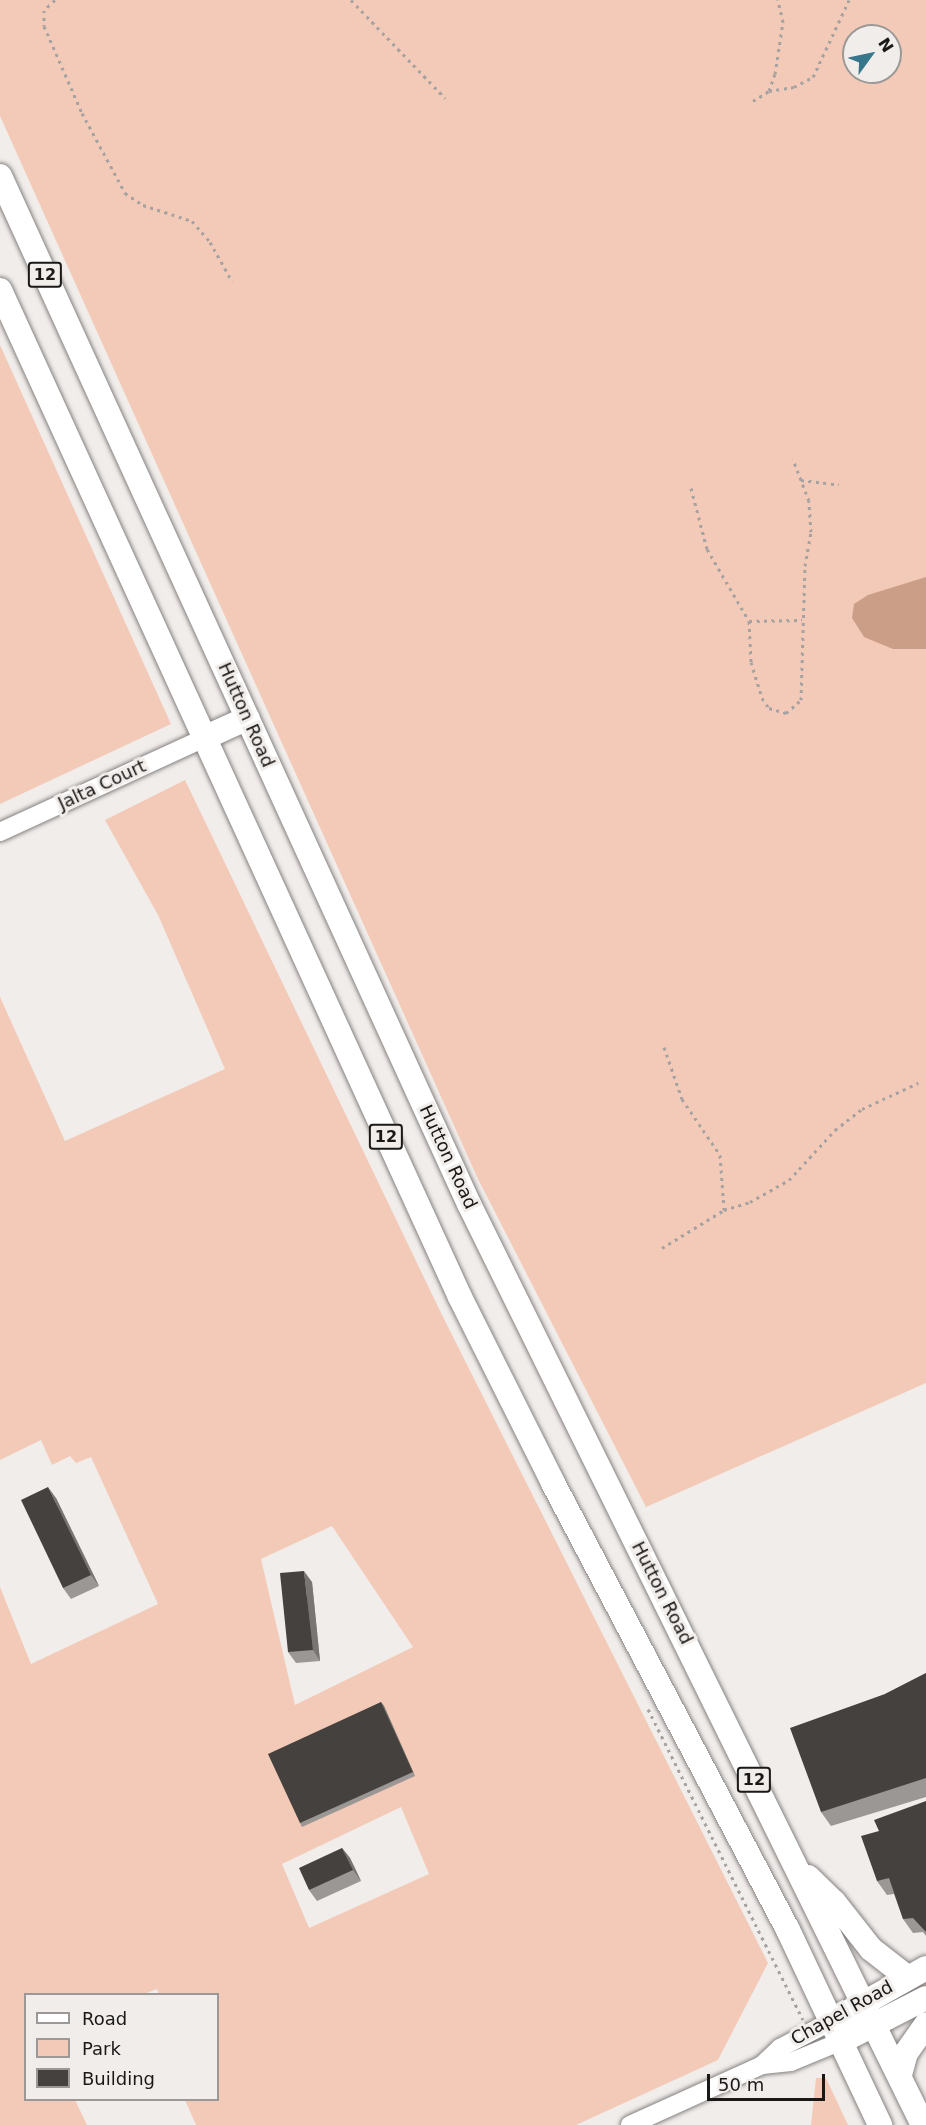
<!DOCTYPE html>
<html>
<head>
<meta charset="utf-8">
<style>
  body { margin:0 }
  #map { position:relative; width:926px; height:2125px; overflow:hidden; background:#f1edeb; font-family:"DejaVu Sans",sans-serif }
  div>[style] { position:absolute }
  .green>* { inset:0; background:#f3cab7 }
  .water>* { inset:0; background:#cb9e88 }
  .path>* { height:3px; margin-top:-1.5px; transform-origin:0; background:repeating-linear-gradient(90deg,#a5a2a1 0 3px,transparent 0 7.5px) }
  .roads { filter:drop-shadow(0 0 2px #858280) drop-shadow(0 0 2px #858280) }
  .minor>* { height:18px; margin:-9px; padding:0 9px; transform-origin:9px; border-radius:9px; background:#fff }
  .major>* { height:24px; margin:-12px; padding:0 12px; transform-origin:12px; border-radius:12px; background:#fff }
  .wall>* { inset:0; background:#9a9795 }
  .shaded-wall>* { inset:0; background:#787573 }
  .building>* { inset:0; background:#44413f }
  span { translate:-50% -50%; white-space:nowrap; text-align:center; line-height:1.15; -webkit-text-stroke:6px #f1edeb; paint-order:stroke }
  .shield-label span { padding:2px 4px; background:#f1edeb; border:2px solid; border-radius:4px; -webkit-text-stroke-width:0 }
  .shield-label { font-size:16px; color:#1a1918; font-weight:700 }
  .street-label { font-size:18px; color:#1a1918 }
  .legend { position:absolute; left:24px; top:1993px; width:195px; height:108px; box-sizing:border-box; background:#f1edeb; border:2px solid #9b9897; margin:0; padding:8px 10px; list-style:none; font-size:18px; color:#1a1918 }
  .legend li { display:flex; align-items:center; gap:12px; height:30px }
  .legend b { width:30px; border:2px solid #9b9897 }
  .north { position:absolute; left:842px; top:24px; width:60px; height:60px; box-sizing:border-box; background:#f1edeb; border:2px solid #9b9897; border-radius:50%; rotate:57deg; font-size:16px; font-weight:700; line-height:24px; text-align:center; color:#1a1918 }
  .north::after { content:''; display:block; margin:auto; width:21px; height:27px; background:#37778b; clip-path:polygon(50% 0,100% 100%,50% 72%,0 100%) }
  .scale { position:absolute; left:707px; top:2074px; width:118px; height:27px; box-sizing:border-box; border:3px solid #1a1918; border-top:0; padding-left:8px; font-size:18px; line-height:21px; white-space:nowrap; color:#1a1918; -webkit-text-stroke:4px #f1edeb; paint-order:stroke }
</style>
</head>
<body>
<div id="map">
  <div class="green">
    <div style="clip-path:polygon(evenodd,0 0,926px 0,926px 1383px,646px 1507px,478px 1179px,0 116px,0 0,854px 36px,890px 36px,890px 72px,854px 72px,854px 36px)"></div>
    <div style="clip-path:polygon(0 345px,171px 724px,0 804px)"></div>
    <div style="clip-path:polygon(evenodd,185px 780px,441px 1313px,768px 1963px,718px 2060px,576px 2125px,196px 2125px,185px 2100px,218px 2100px,218px 1994px,159px 1994px,157px 1989px,144px 1994px,26px 1994px,26px 2100px,75px 2100px,87px 2125px,0 2125px,0 1587px,31px 1664px,158px 1604px,91px 1457px,76px 1463px,70px 1456px,52px 1465px,41px 1440px,0 1460px,0 997px,65px 1141px,225px 1069px,158px 915px,105px 820px,185px 780px,332px 1526px,413px 1647px,295px 1705px,261px 1559px,332px 1526px,185px 780px,401px 1807px,429px 1874px,309px 1928px,282px 1864px,401px 1807px)"></div>
    <div style="clip-path:polygon(816px 2078px,826px 2078px,848px 2125px,811px 2125px)"></div>
  </div>
  <div class="water">
    <div style="clip-path:polygon(926px 577px,926px 649px,893px 649px,864px 637px,852px 618px,854px 604px,868px 595px)"></div>
  </div>
  <div class="path">
    <div style="left:55px;top:0;width:15px;rotate:138deg"></div>
    <div style="left:44px;top:10px;width:16px;rotate:90deg"></div>
    <div style="left:44px;top:26px;width:95px;rotate:66.4deg"></div>
    <div style="left:82px;top:113px;width:91px;rotate:61.7deg"></div>
    <div style="left:125px;top:193px;width:22px;rotate:34deg"></div>
    <div style="left:143px;top:205px;width:52px;rotate:18.1deg"></div>
    <div style="left:192px;top:221px;width:28px;rotate:49deg"></div>
    <div style="left:210px;top:242px;width:45px;rotate:60.6deg"></div>
    <div style="left:351px;top:0;width:136px;rotate:46.2deg"></div>
    <div style="left:769px;top:91px;width:25px;rotate:-9deg"></div>
    <div style="left:794px;top:87px;width:21px;rotate:-28deg"></div>
    <div style="left:813px;top:77px;width:85px;rotate:-64.9deg"></div>
    <div style="left:753px;top:101px;width:19px;rotate:-32deg"></div>
    <div style="left:769px;top:91px;width:18px;rotate:-71deg"></div>
    <div style="left:775px;top:74px;width:53px;rotate:-81.3deg"></div>
    <div style="left:783px;top:22px;width:23px;rotate:-103deg"></div>
    <div style="left:801px;top:480px;width:38px;rotate:7deg"></div>
    <div style="left:691px;top:488px;width:63px;rotate:75.3deg"></div>
    <div style="left:707px;top:549px;width:83px;rotate:59.7deg"></div>
    <div style="left:749px;top:621px;width:41px;rotate:87.2deg"></div>
    <div style="left:751px;top:662px;width:38px;rotate:73deg"></div>
    <div style="left:762px;top:698px;width:12px;rotate:55deg"></div>
    <div style="left:769px;top:708px;width:18px;rotate:16deg"></div>
    <div style="left:786px;top:713px;width:20px;rotate:-41deg"></div>
    <div style="left:801px;top:700px;width:134px;rotate:-88.3deg"></div>
    <div style="left:805px;top:566px;width:35px;rotate:-80deg"></div>
    <div style="left:811px;top:532px;width:31px;rotate:-94deg"></div>
    <div style="left:809px;top:501px;width:45px;rotate:-110.9deg"></div>
    <div style="left:749px;top:621px;width:53px;rotate:-1.1deg"></div>
    <div style="left:664px;top:1047px;width:55px;rotate:70.9deg"></div>
    <div style="left:682px;top:1099px;width:68px;rotate:55.8deg"></div>
    <div style="left:720px;top:1155px;width:55px;rotate:85.8deg"></div>
    <div style="left:724px;top:1210px;width:27px;rotate:-17deg"></div>
    <div style="left:750px;top:1202px;width:45px;rotate:-29.4deg"></div>
    <div style="left:789px;top:1180px;width:68px;rotate:-47.4deg"></div>
    <div style="left:835px;top:1130px;width:34px;rotate:-38deg"></div>
    <div style="left:862px;top:1109px;width:62px;rotate:-24.9deg"></div>
    <div style="left:662px;top:1248px;width:73px;rotate:-31.5deg"></div>
    <div style="left:648px;top:1709px;width:347px;rotate:63.5deg"></div>
  </div>
  <div class="roads">
    <div class="minor">
      <div style="left:0;top:832px;width:225px;rotate:-24.7deg"></div>
      <div style="left:762px;top:2065px;width:25px;rotate:-43deg"></div>
      <div style="left:780px;top:2048px;width:59px;rotate:-27.4deg"></div>
      <div style="left:630px;top:2125px;width:145px;rotate:-24.4deg"></div>
      <div style="left:762px;top:2065px;width:29px;rotate:-6deg"></div>
      <div style="left:791px;top:2062px;width:55px;rotate:-22.4deg"></div>
    </div>
    <div class="major">
      <div style="left:0;top:176px;width:1130px;rotate:65.48deg"></div>
      <div style="left:469px;top:1204px;width:1027px;rotate:63.76deg"></div>
      <div style="left:0;top:290px;width:1107px;rotate:65.45deg"></div>
      <div style="left:460px;top:1297px;width:208px;rotate:63.4deg"></div>
      <div style="left:553px;top:1483px;width:505px;rotate:62.27deg"></div>
      <div style="left:788px;top:1930px;width:216px;rotate:64.7deg"></div>
      <div style="left:204px;top:738px;width:48px;rotate:-24.4deg"></div>
      <div style="left:808px;top:1877px;width:36px;rotate:44deg"></div>
      <div style="left:834px;top:1902px;width:60px;rotate:51.8deg"></div>
      <div style="left:871px;top:1949px;width:46px;rotate:37.9deg"></div>
      <div style="left:832px;top:2021px;width:108px;rotate:-29.4deg"></div>
      <div style="left:842px;top:2041px;width:94px;rotate:-27.1deg"></div>
      <div style="left:900px;top:2075px;width:23px;rotate:-75deg"></div>
      <div style="left:906px;top:2053px;width:35px;rotate:-55deg"></div>
    </div>
  </div>
  <div class="wall">
    <div style="clip-path:polygon(56px 1498px,99px 1586px,71px 1599px,63px 1588px)"></div>
    <div style="clip-path:polygon(312px 1582px,320px 1661px,296px 1663px,288px 1652px)"></div>
    <div style="clip-path:polygon(926px 1673px,926px 1797px,831px 1826px,821px 1812px,885px 1694px)"></div>
    <div style="clip-path:polygon(381px 1702px,384px 1706px,415px 1776px,302px 1827px,300px 1823px)"></div>
    <div style="clip-path:polygon(926px 1801px,926px 1936px,923px 1932px,913px 1933px,903px 1919px,894px 1894px,887px 1895px,877px 1881px,879px 1831px)"></div>
    <div style="clip-path:polygon(342px 1848px,350px 1858px,361px 1881px,317px 1901px,309px 1890px)"></div>
  </div>
  <div class="shaded-wall">
    <div style="clip-path:polygon(48px 1487px,56px 1498px,99px 1586px,91px 1575px)"></div>
    <div style="clip-path:polygon(304px 1571px,312px 1582px,320px 1661px,313px 1650px)"></div>
    <div style="clip-path:polygon(381px 1702px,384px 1706px,415px 1776px,413px 1772px)"></div>
    <div style="clip-path:polygon(342px 1848px,350px 1858px,361px 1881px,353px 1870px)"></div>
  </div>
  <div class="building">
    <div style="clip-path:polygon(48px 1487px,91px 1575px,63px 1588px,21px 1500px)"></div>
    <div style="clip-path:polygon(304px 1571px,313px 1650px,288px 1652px,280px 1573px)"></div>
    <div style="clip-path:polygon(926px 1673px,926px 1778px,821px 1812px,790px 1728px,885px 1694px)"></div>
    <div style="clip-path:polygon(381px 1702px,413px 1772px,300px 1823px,268px 1754px)"></div>
    <div style="clip-path:polygon(926px 1801px,926px 1932px,913px 1918px,903px 1919px,889px 1878px,877px 1881px,861px 1836px,879px 1831px,874px 1820px)"></div>
    <div style="clip-path:polygon(342px 1848px,353px 1870px,309px 1890px,299px 1868px)"></div>
  </div>
  <div class="shield-label">
    <span style="left:45px;top:275px">12</span>
    <span style="left:386px;top:1137px">12</span>
    <span style="left:754px;top:1780px">12</span>
  </div>
  <div class="street-label">
    <span style="left:246px;top:715px;rotate:66deg">Hutton Road</span>
    <span style="left:102px;top:785px;rotate:-25deg">Jalta Court</span>
    <span style="left:448px;top:1157px;rotate:65deg">Hutton Road</span>
    <span style="left:662px;top:1593px;rotate:63deg">Hutton Road</span>
    <span style="left:842px;top:2013px;rotate:-29deg">Chapel Road</span>
  </div>
  <ul class="legend">
  <li><b style="height:8px;background:#fff"></b>Road</li>
  <li><b style="height:16px;background:#f3cab7"></b>Park</li>
  <li><b style="height:16px;background:#44413f"></b>Building</li>
  </ul>
  <div class="north">N</div>
  <div class="scale">50 m</div>
</div>
</body>
</html>
